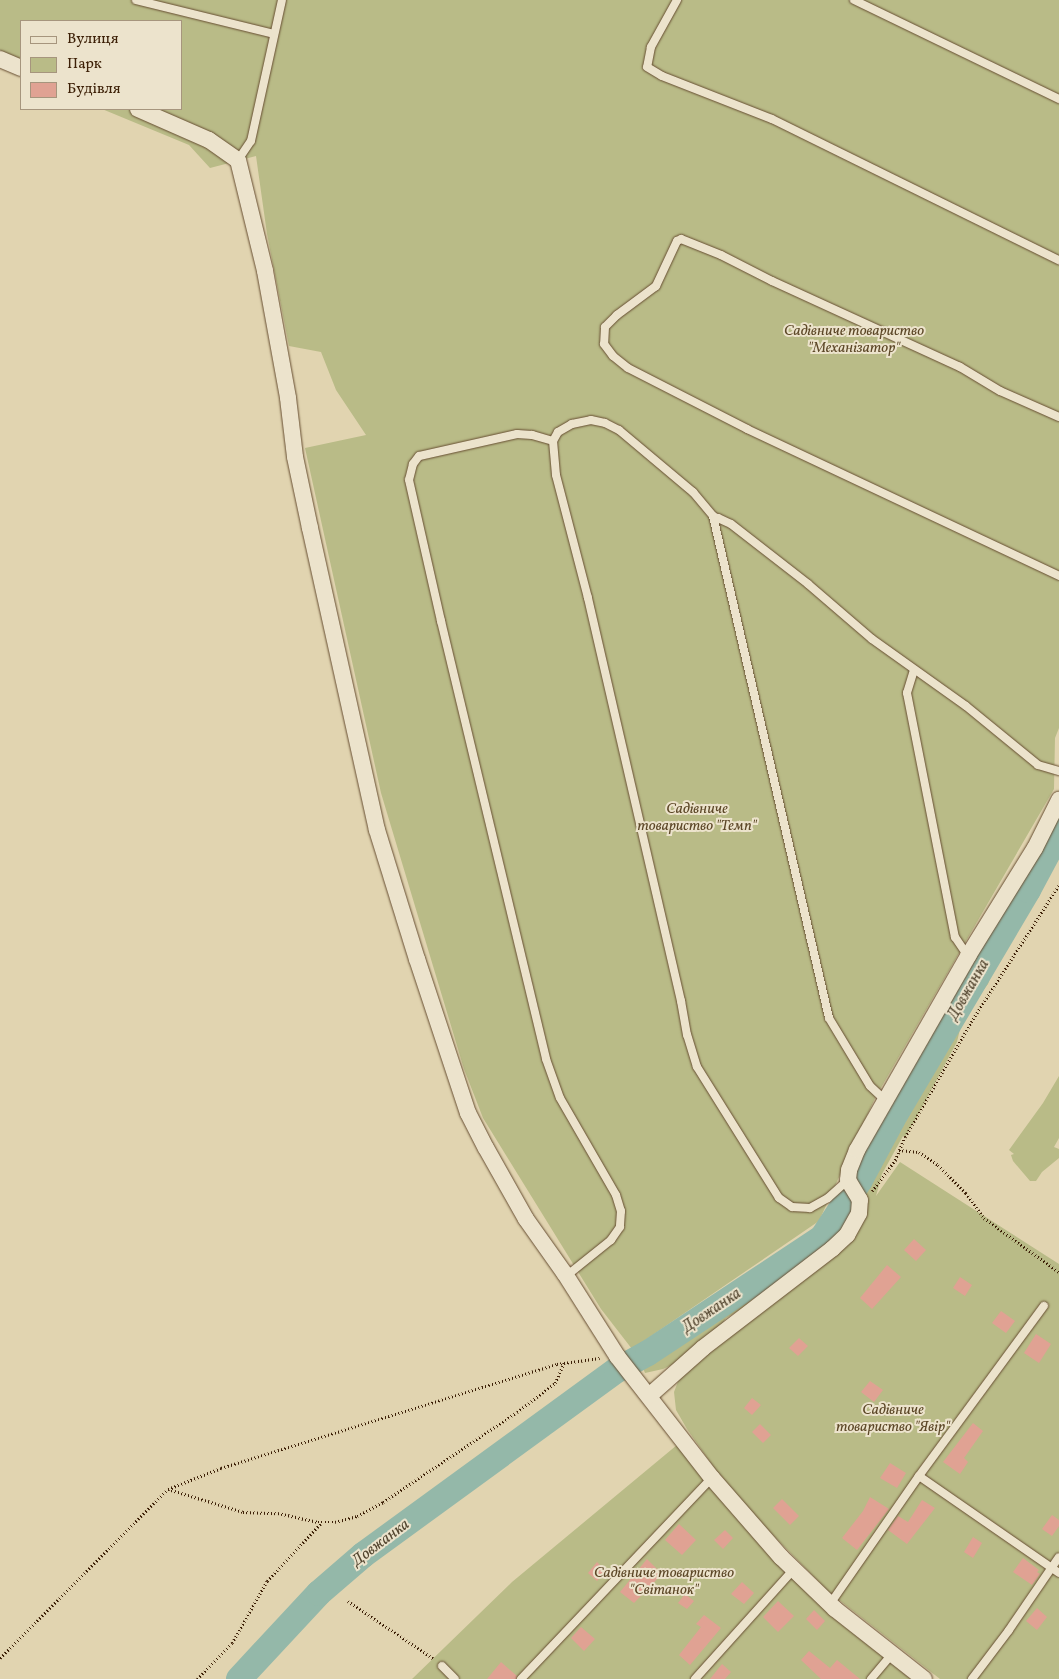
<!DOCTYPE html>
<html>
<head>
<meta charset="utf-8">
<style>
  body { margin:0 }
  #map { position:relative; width:1059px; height:1679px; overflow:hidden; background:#e1d4b0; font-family:Vollkorn,serif }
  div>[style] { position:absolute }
  .green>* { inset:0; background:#b9bb87 }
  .river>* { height:26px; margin:-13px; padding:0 13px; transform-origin:13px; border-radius:13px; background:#94b8a9 }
  .building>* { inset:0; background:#e0a293 }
  .path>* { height:2.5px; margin-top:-1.25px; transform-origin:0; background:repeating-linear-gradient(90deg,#3d2007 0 1px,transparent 0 3.5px) }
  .roads { filter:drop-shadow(0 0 1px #664d31) drop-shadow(0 0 1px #664d31) }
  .lane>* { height:8px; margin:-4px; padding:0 4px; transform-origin:4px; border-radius:4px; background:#ece3cc }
  .street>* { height:16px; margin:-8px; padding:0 8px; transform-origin:8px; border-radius:8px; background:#ece3cc }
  span { translate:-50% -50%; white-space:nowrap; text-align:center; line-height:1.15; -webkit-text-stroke:4px #ece3cc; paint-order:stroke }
  .park-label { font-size:15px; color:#5c4727; font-style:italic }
  .water-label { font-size:16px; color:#534630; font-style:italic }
  .legend { position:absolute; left:20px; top:20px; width:162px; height:90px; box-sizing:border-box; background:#ece3cc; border:1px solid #a6957d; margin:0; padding:6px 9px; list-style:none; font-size:15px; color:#3d2007 }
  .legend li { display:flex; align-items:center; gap:10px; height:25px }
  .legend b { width:25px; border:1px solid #a6957d }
</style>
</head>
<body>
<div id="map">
  <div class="green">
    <div style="clip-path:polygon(0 0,1059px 0,1059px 728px,1055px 738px,1054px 789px,875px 1098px,819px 1221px,632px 1349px,601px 1309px,483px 1118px,464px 1069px,381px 793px,305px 448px,366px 435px,336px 390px,321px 352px,289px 346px,267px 234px,256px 156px,210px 168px,189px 145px,102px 109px,181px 109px,181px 21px,21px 21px,21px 75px,0 66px)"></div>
    <div style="clip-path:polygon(1038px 856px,1046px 856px,1049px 859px,1050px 863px,1045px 875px,1029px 898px,1003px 951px,1004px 955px,999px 954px,997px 958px,988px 984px,963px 1016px,957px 1042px,914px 1122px,905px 1137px,903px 1136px,882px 1174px,876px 1196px,900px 1162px,1059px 1264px,1059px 1679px,940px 1679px,829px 1592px,760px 1522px,715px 1469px,687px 1429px,676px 1410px,674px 1392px,679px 1379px,758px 1312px,822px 1252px,800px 1256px,788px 1275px,774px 1286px,761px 1291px,745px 1307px,726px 1318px,718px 1330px,680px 1361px,663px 1369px,645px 1373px,637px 1353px,645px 1345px,661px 1338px,721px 1298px,735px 1282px,778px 1254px,821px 1230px,836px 1198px,853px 1186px,883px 1114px,903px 1091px,910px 1071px,972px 969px,991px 926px)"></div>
    <div style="clip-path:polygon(1059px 1076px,1059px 1138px,1054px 1147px,1059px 1149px,1059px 1158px,1042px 1172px,1036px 1181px,1030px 1181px,1013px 1161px,1011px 1155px,1014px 1154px,1009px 1150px,1043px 1103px)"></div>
    <div style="clip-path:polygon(677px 1445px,844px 1625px,912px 1679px,412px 1679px,512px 1582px)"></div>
  </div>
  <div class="river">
    <div style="left:239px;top:1679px;width:117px;rotate:-47.1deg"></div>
    <div style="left:319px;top:1593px;width:58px;rotate:-40.8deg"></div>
    <div style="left:363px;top:1555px;width:314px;rotate:-36.1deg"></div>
    <div style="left:617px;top:1370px;width:35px;rotate:-29deg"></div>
    <div style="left:648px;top:1353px;width:209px;rotate:-33.5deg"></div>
    <div style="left:822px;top:1238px;width:69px;rotate:-56.8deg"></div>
    <div style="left:860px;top:1180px;width:68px;rotate:-61.9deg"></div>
    <div style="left:892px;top:1120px;width:267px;rotate:-59.4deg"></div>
    <div style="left:1028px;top:890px;width:66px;rotate:-61.9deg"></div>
  </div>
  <div class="building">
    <div style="clip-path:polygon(914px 1239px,926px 1250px,916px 1261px,904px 1250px)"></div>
    <div style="clip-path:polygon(887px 1265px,901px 1277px,872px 1309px,860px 1298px)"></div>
    <div style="clip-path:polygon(960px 1277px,972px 1285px,965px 1296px,953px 1288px)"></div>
    <div style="clip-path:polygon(1001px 1311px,1015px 1321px,1006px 1333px,992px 1323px)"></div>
    <div style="clip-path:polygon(1036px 1334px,1051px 1344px,1039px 1363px,1024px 1353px)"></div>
    <div style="clip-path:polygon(799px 1338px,808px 1346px,798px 1356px,789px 1348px)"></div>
    <div style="clip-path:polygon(870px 1381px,883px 1390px,874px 1402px,861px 1392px)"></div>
    <div style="clip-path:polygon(752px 1398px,761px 1405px,752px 1415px,744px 1408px)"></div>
    <div style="clip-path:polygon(973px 1423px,983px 1431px,964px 1458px,968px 1462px,960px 1474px,943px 1462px)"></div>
    <div style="clip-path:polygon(760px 1424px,771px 1435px,763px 1443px,752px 1432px)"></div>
    <div style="clip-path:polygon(890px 1463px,906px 1473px,897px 1488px,880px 1478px)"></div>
    <div style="clip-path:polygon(870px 1497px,889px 1509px,857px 1550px,842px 1538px,863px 1511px)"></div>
    <div style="clip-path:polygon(782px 1499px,799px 1516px,790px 1525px,773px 1508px)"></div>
    <div style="clip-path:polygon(922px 1500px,935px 1508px,907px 1544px,888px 1530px,898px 1516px,908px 1522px)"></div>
    <div style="clip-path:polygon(1052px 1515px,1059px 1520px,1059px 1526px,1052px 1536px,1042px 1529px)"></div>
    <div style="clip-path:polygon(679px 1524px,696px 1540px,682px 1555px,665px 1540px)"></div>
    <div style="clip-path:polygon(725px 1530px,733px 1538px,723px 1549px,714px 1540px)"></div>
    <div style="clip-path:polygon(973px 1537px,982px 1543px,973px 1558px,964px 1552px)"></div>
    <div style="clip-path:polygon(1023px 1558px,1039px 1570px,1037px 1572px,1040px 1574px,1032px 1585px,1013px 1572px)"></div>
    <div style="clip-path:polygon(647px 1559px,662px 1574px,634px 1603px,620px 1592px)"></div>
    <div style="clip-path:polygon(597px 1562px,606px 1571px,597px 1581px,588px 1573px)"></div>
    <div style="clip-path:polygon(742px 1582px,754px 1593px,744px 1604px,731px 1594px)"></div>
    <div style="clip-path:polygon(685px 1594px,694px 1601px,687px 1609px,678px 1603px)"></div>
    <div style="clip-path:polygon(778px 1601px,794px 1616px,778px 1632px,763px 1617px)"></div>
    <div style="clip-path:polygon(1037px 1608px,1047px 1617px,1037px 1630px,1026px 1621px)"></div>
    <div style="clip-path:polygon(814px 1610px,825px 1621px,817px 1630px,806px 1619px)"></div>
    <div style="clip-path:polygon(704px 1615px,721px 1628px,690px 1665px,679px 1655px,701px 1627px,696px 1624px)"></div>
    <div style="clip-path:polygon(581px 1627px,595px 1639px,584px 1651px,571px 1638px)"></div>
    <div style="clip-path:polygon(809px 1651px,830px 1668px,837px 1660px,860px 1679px,821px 1679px,801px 1660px)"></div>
    <div style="clip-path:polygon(501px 1662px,517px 1676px,516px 1679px,487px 1679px)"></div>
    <div style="clip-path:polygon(722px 1664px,731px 1672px,725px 1679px,710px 1679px)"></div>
  </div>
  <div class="path">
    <div style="left:899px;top:1150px;width:20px;rotate:6deg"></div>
    <div style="left:919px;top:1152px;width:23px;rotate:34deg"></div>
    <div style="left:938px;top:1165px;width:40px;rotate:45deg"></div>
    <div style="left:966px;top:1193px;width:31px;rotate:54deg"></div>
    <div style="left:984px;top:1218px;width:92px;rotate:35.8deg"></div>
    <div style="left:872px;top:1191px;width:39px;rotate:-53deg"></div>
    <div style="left:895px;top:1160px;width:25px;rotate:-67deg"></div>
    <div style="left:905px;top:1137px;width:133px;rotate:-60.1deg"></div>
    <div style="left:971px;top:1022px;width:163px;rotate:-57.3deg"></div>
    <div style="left:168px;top:1489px;width:78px;rotate:17deg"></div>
    <div style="left:243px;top:1512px;width:35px;rotate:2deg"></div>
    <div style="left:278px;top:1513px;width:41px;rotate:12.7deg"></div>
    <div style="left:318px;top:1522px;width:17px"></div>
    <div style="left:335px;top:1522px;width:23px;rotate:-15deg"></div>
    <div style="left:357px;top:1516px;width:30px;rotate:-28deg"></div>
    <div style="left:383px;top:1502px;width:161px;rotate:-33.9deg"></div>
    <div style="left:517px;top:1412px;width:48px;rotate:-37.3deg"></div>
    <div style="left:555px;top:1383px;width:22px;rotate:-66deg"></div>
    <div style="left:348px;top:1601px;width:104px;rotate:34deg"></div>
    <div style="left:0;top:1658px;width:238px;rotate:-45.2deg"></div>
    <div style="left:168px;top:1489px;width:57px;rotate:-21.6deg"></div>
    <div style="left:221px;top:1468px;width:352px;rotate:-17.2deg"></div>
    <div style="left:557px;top:1364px;width:43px;rotate:-7.9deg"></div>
    <div style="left:197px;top:1679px;width:50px;rotate:-45.8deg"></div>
    <div style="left:232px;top:1643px;width:71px;rotate:-60.6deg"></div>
    <div style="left:267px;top:1581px;width:79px;rotate:-47deg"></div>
  </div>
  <div class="roads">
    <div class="lane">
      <div style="left:136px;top:0;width:142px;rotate:13.8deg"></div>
      <div style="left:677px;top:0;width:54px;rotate:119deg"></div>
      <div style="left:651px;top:47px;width:20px;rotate:101deg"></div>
      <div style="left:647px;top:67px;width:17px;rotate:31deg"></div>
      <div style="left:662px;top:76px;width:118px;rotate:21.4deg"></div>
      <div style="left:772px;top:119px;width:320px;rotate:26.2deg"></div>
      <div style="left:854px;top:0;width:228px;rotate:25.8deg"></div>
      <div style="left:238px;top:160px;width:23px;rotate:-56deg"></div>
      <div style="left:251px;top:141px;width:144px;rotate:-77.6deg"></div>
      <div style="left:1059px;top:417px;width:64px;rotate:-156.2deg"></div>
      <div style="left:1000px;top:391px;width:47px;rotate:-149deg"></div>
      <div style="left:960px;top:367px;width:207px;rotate:-155.4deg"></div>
      <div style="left:772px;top:281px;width:57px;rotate:-153deg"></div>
      <div style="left:721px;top:255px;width:43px;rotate:-158.2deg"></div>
      <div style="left:681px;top:239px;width:4px;rotate:153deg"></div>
      <div style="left:677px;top:241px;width:50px;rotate:115deg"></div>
      <div style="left:656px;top:286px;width:49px;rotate:143.4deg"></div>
      <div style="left:617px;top:315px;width:17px;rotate:135deg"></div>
      <div style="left:605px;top:327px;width:17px;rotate:93deg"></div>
      <div style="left:604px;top:344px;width:15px;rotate:53deg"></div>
      <div style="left:613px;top:356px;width:19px;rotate:39deg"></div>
      <div style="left:628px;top:368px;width:134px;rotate:27.1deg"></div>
      <div style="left:747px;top:429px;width:345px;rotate:25.2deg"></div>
      <div style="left:553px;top:441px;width:22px;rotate:-164deg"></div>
      <div style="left:532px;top:435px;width:15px;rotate:-176deg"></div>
      <div style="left:517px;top:434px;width:100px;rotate:167.3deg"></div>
      <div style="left:419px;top:456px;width:10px;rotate:127deg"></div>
      <div style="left:413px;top:464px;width:16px;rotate:104deg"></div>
      <div style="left:409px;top:480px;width:145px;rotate:77.2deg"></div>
      <div style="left:441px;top:621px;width:450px;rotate:76.5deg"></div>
      <div style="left:546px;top:1059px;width:41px;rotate:70.3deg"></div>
      <div style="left:560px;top:1098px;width:112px;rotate:60deg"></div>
      <div style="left:616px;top:1195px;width:17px;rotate:73deg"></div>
      <div style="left:621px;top:1211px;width:16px;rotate:94deg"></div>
      <div style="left:620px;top:1227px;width:16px;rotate:125deg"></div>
      <div style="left:611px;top:1240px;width:58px;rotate:141.3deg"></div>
      <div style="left:714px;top:519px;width:4px;rotate:-14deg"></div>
      <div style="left:718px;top:518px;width:14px;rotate:25deg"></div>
      <div style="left:731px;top:524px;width:98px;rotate:37.9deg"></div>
      <div style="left:808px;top:584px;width:84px;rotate:40.7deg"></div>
      <div style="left:872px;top:639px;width:115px;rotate:35.5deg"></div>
      <div style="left:966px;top:706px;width:93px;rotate:39.3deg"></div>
      <div style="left:1038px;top:765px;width:22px;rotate:16deg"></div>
      <div style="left:914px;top:670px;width:24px;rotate:107deg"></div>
      <div style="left:907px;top:693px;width:249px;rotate:78.9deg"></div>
      <div style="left:955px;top:937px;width:23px;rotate:56deg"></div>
      <div style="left:848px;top:1180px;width:27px;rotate:138deg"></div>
      <div style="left:828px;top:1198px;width:21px;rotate:151deg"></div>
      <div style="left:810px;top:1208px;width:18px;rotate:-177deg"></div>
      <div style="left:792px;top:1207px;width:16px;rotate:-145deg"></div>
      <div style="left:779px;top:1198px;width:155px;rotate:-122deg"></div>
      <div style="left:697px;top:1067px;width:34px;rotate:-107deg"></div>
      <div style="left:687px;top:1035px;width:35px;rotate:-100deg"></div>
      <div style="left:681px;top:1001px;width:414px;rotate:-103deg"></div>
      <div style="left:588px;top:598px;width:127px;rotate:-104.6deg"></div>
      <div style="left:556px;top:475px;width:34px;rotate:-95deg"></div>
      <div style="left:553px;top:441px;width:10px;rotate:-61deg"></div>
      <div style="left:558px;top:432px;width:16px;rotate:-30deg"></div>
      <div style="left:572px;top:424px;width:19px;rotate:-12deg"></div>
      <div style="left:591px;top:420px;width:14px;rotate:12deg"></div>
      <div style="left:605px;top:423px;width:16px;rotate:27deg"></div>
      <div style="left:619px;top:430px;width:97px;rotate:40deg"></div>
      <div style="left:693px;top:492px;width:31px;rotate:50deg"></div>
      <div style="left:713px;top:516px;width:515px;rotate:76.99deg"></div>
      <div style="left:829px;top:1018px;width:79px;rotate:58.9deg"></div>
      <div style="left:870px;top:1086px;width:22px;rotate:43deg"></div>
      <div style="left:919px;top:1476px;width:170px;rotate:34.7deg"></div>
      <div style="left:830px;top:1604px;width:156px;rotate:-55.2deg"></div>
      <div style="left:919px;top:1476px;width:211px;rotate:-53.7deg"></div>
      <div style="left:442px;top:1666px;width:18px;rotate:45deg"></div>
      <div style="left:521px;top:1679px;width:277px;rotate:-46.5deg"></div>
      <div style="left:695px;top:1679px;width:148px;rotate:-48deg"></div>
      <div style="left:871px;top:1679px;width:33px;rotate:-50deg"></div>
      <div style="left:972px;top:1679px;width:61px;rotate:-52.9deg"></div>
      <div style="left:1009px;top:1630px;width:88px;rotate:-55.6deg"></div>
    </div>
    <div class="street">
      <div style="left:0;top:59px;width:23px;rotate:23deg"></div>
      <div style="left:138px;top:109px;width:77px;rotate:23.6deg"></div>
      <div style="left:209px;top:140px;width:35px;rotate:35deg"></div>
      <div style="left:238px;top:160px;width:114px;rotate:76.3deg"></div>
      <div style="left:265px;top:271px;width:129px;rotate:79.7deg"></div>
      <div style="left:288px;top:398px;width:59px;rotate:83.2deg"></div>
      <div style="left:295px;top:457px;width:73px;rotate:78.1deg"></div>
      <div style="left:310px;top:528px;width:309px;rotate:77.5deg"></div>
      <div style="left:377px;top:830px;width:135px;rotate:72.8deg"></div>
      <div style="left:417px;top:959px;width:162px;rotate:71.7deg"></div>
      <div style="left:468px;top:1113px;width:39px;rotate:63deg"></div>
      <div style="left:486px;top:1148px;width:81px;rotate:60.6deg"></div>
      <div style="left:526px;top:1219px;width:67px;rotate:54.7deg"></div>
      <div style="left:565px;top:1274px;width:97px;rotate:57.6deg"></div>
      <div style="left:617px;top:1356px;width:155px;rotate:52.1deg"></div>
      <div style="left:712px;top:1478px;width:105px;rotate:48.9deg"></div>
      <div style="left:781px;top:1557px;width:75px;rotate:43.9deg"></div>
      <div style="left:835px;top:1609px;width:113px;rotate:38.2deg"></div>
      <div style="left:649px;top:1396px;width:72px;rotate:-41.6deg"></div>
      <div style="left:703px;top:1348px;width:163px;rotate:-37.5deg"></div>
      <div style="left:832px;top:1249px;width:21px;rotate:-43deg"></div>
      <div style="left:847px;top:1235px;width:25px;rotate:-61deg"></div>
      <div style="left:859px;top:1213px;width:13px;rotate:-86deg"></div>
      <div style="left:860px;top:1200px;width:23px;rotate:-121deg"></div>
      <div style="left:848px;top:1180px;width:10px;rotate:-84deg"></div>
      <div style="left:849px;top:1170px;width:22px;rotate:-68deg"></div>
      <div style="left:857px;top:1150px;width:224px;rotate:-60.2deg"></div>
      <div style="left:968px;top:956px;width:127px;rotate:-58.2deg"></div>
      <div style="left:1035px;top:848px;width:54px;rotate:-63.4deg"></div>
    </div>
  </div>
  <div class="park-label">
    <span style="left:854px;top:340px">Садівниче товариство<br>"Механізатор"</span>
    <span style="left:697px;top:818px">Садівниче<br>товариство "Темп"</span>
    <span style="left:893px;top:1419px">Садівниче<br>товариство "Явір"</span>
    <span style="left:664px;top:1582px">Садівниче товариство<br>"Світанок"</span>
  </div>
  <div class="water-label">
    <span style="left:969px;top:990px;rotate:-60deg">Довжанка</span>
    <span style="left:712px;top:1311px;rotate:-34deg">Довжанка</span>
    <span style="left:381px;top:1543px;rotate:-37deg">Довжанка</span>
  </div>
  <ul class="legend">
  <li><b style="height:6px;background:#ece3cc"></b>Вулиця</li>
  <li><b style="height:14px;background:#b9bb87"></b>Парк</li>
  <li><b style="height:14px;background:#e0a293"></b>Будівля</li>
  </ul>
</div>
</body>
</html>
